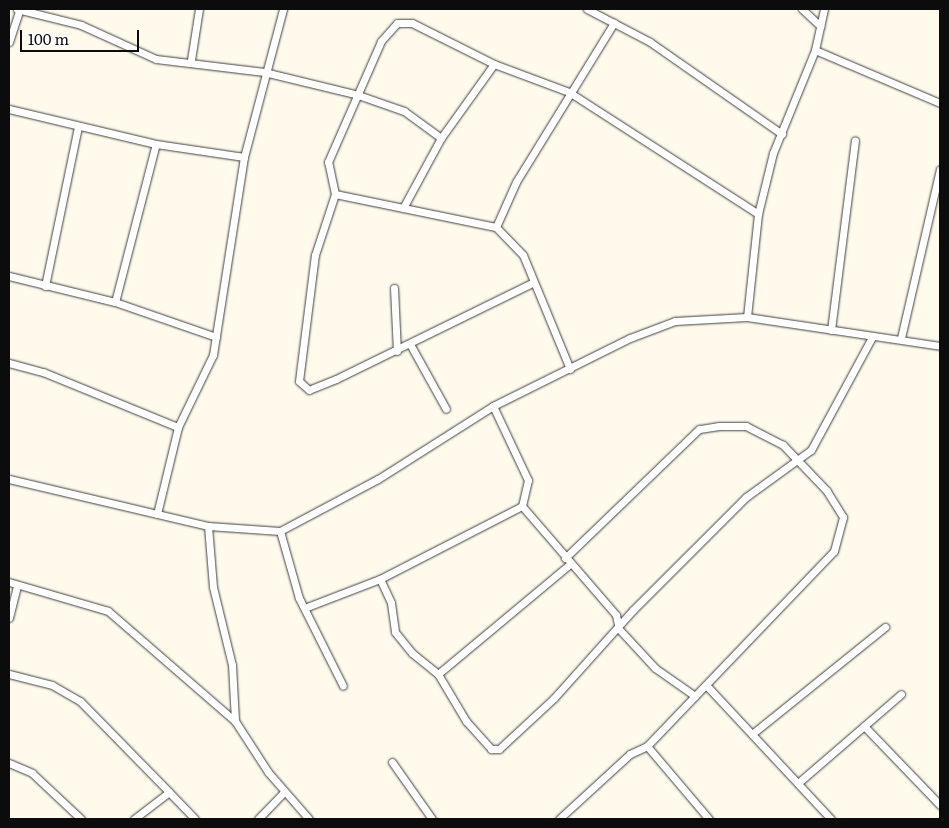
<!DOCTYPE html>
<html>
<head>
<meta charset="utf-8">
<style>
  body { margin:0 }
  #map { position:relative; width:949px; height:828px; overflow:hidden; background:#fffaec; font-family:Literata,serif }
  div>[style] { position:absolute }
  .roads { filter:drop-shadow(0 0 1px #3f3f3f) drop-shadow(0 0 1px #3f3f3f) }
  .minor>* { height:7px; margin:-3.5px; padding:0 3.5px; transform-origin:3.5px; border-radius:3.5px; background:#fff }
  span { translate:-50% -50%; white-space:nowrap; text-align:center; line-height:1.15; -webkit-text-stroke:5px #fff; paint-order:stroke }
  .frame { position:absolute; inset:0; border:10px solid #0c0c0c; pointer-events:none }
  .scale { position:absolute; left:20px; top:30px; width:119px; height:22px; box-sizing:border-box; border:2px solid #0c0c0c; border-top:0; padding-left:6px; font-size:15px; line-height:18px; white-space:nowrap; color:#0c0c0c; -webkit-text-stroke:4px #fff; paint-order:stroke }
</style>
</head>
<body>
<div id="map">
  <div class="roads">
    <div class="minor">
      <div style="left:17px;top:9px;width:66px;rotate:14deg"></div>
      <div style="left:81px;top:25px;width:82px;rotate:24.4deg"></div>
      <div style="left:156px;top:59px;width:109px;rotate:6.9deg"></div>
      <div style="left:264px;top:72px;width:97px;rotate:13.7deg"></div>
      <div style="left:358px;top:95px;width:49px;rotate:19.2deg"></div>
      <div style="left:404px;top:111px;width:46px;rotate:36.1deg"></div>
      <div style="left:587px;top:9px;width:71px;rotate:27.6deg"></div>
      <div style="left:650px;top:42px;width:161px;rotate:34.9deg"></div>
      <div style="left:802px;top:9px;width:25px;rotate:43deg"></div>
      <div style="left:9px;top:42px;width:32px;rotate:-72deg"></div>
      <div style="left:815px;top:50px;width:136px;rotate:23deg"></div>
      <div style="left:191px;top:60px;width:52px;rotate:-81.1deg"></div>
      <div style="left:9px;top:109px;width:151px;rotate:13.4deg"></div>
      <div style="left:156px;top:144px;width:89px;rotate:8.4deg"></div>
      <div style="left:335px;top:194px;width:164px;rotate:11.6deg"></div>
      <div style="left:403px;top:208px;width:80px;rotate:-61.5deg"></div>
      <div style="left:441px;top:138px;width:91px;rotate:-54.4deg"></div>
      <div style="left:9px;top:276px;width:109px;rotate:13.8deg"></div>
      <div style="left:115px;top:302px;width:107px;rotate:19.1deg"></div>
      <div style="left:532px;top:283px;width:218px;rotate:153.9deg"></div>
      <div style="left:336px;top:379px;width:29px;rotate:158deg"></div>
      <div style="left:309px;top:390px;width:13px;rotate:-138deg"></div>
      <div style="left:299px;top:381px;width:127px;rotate:-82.8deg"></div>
      <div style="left:315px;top:255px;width:64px;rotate:-71.8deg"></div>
      <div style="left:335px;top:194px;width:33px;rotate:-102deg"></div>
      <div style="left:328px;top:162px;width:132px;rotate:-66.3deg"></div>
      <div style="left:381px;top:41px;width:24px;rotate:-48deg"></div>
      <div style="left:397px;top:23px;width:15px"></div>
      <div style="left:412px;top:23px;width:92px;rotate:26.6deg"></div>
      <div style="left:494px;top:64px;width:80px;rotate:20.5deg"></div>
      <div style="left:569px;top:92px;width:225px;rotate:32.8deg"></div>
      <div style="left:45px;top:286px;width:162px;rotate:-78.3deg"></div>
      <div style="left:394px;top:288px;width:63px;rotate:87.3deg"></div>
      <div style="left:115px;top:302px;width:163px;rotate:-75.5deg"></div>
      <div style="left:747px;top:317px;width:104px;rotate:-83.9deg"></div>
      <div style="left:758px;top:214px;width:63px;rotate:-76.2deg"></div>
      <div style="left:773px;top:153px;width:111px;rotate:-67.8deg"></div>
      <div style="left:815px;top:50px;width:42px;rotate:-77.6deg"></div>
      <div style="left:831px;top:330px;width:191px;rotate:-82.8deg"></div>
      <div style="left:901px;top:338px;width:173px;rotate:-77deg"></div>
      <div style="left:410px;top:344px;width:74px;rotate:61deg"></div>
      <div style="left:9px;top:363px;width:35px;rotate:15deg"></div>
      <div style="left:43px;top:372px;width:146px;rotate:22.2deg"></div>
      <div style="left:570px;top:369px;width:123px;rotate:-112.4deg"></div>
      <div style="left:523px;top:255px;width:39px;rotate:-134deg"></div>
      <div style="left:496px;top:227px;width:49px;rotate:-66deg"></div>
      <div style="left:516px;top:182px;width:187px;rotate:-58.4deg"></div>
      <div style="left:493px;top:406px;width:82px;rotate:64.7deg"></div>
      <div style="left:528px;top:480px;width:27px;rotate:103deg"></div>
      <div style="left:522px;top:506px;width:160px;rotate:152.8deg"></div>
      <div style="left:380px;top:579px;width:26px;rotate:65deg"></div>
      <div style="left:391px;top:603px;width:29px;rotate:82deg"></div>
      <div style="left:395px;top:632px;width:27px;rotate:51deg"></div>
      <div style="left:412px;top:653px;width:33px;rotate:39deg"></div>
      <div style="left:438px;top:674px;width:55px;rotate:59.2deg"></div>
      <div style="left:466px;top:721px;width:38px;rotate:48deg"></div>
      <div style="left:491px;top:749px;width:8px"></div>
      <div style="left:499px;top:749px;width:75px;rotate:-42.8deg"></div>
      <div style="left:554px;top:698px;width:118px;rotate:-48.1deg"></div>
      <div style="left:633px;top:610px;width:160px;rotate:-45deg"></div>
      <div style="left:746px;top:497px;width:80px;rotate:-35.9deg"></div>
      <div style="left:811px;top:450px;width:128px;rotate:-61.6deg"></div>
      <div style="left:9px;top:479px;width:204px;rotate:13.3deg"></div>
      <div style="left:208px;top:526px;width:72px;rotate:4deg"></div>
      <div style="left:280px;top:531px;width:111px;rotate:-28deg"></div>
      <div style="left:378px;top:479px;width:136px;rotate:-32.4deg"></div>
      <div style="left:493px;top:406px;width:153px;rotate:-26.4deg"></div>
      <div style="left:630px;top:338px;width:48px;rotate:-20.7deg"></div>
      <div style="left:675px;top:321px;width:72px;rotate:-3.2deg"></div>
      <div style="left:747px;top:317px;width:195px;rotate:8.5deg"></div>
      <div style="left:522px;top:506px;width:144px;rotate:49.2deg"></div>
      <div style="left:616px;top:615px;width:14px;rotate:78deg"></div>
      <div style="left:619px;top:629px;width:53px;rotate:47.3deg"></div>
      <div style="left:655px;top:668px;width:49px;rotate:35deg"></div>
      <div style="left:157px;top:514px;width:89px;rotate:-76.4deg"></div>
      <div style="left:178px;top:427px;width:80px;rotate:-64.1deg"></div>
      <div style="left:213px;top:355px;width:200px;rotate:-81.1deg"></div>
      <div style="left:244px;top:157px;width:153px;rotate:-75.2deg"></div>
      <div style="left:208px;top:526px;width:61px;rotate:85.3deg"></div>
      <div style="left:213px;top:587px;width:80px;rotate:76.3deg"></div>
      <div style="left:232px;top:665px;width:56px;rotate:86.9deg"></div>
      <div style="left:235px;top:721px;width:61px;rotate:57.1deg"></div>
      <div style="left:268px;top:772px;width:62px;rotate:48.9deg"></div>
      <div style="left:280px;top:531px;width:70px;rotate:74.2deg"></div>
      <div style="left:299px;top:598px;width:98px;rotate:63.4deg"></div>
      <div style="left:9px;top:582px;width:103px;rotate:16.3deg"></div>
      <div style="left:108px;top:611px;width:168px;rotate:40.9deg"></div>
      <div style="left:307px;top:607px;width:78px;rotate:-21deg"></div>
      <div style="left:9px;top:618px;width:34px;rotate:-76deg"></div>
      <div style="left:9px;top:674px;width:44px;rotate:14.3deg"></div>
      <div style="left:52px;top:685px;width:32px;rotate:30deg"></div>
      <div style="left:80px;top:701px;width:127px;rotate:45.6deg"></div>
      <div style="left:438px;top:674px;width:172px;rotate:-39.8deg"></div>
      <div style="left:706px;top:685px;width:183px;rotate:47deg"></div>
      <div style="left:864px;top:726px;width:110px;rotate:46.1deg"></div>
      <div style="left:752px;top:734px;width:171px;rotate:-38.8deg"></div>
      <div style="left:647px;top:746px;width:96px;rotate:49.7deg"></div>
      <div style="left:392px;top:762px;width:70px;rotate:54.9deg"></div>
      <div style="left:9px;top:763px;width:25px;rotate:23deg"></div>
      <div style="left:32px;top:773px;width:67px;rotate:43.2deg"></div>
      <div style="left:798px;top:783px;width:136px;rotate:-40.8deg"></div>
      <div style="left:134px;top:819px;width:44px;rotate:-37.6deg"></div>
      <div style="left:169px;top:792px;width:37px;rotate:46deg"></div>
      <div style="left:258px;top:819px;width:37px;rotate:-46deg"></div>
      <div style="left:559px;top:819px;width:96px;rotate:-42.5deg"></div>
      <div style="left:630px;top:754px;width:19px;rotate:-25deg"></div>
      <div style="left:647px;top:746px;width:270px;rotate:-46.2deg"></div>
      <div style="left:834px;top:551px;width:35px;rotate:-75deg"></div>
      <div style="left:843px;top:517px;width:31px;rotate:-122deg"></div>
      <div style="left:827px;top:491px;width:64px;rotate:-133.7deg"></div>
      <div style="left:783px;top:445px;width:42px;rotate:-152.8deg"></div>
      <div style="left:746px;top:426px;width:27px;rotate:180deg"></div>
      <div style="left:719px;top:426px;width:20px;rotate:171deg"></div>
      <div style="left:699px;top:429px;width:186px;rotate:136.1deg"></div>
    </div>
  </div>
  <div class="frame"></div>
  <div class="scale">100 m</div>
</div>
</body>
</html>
